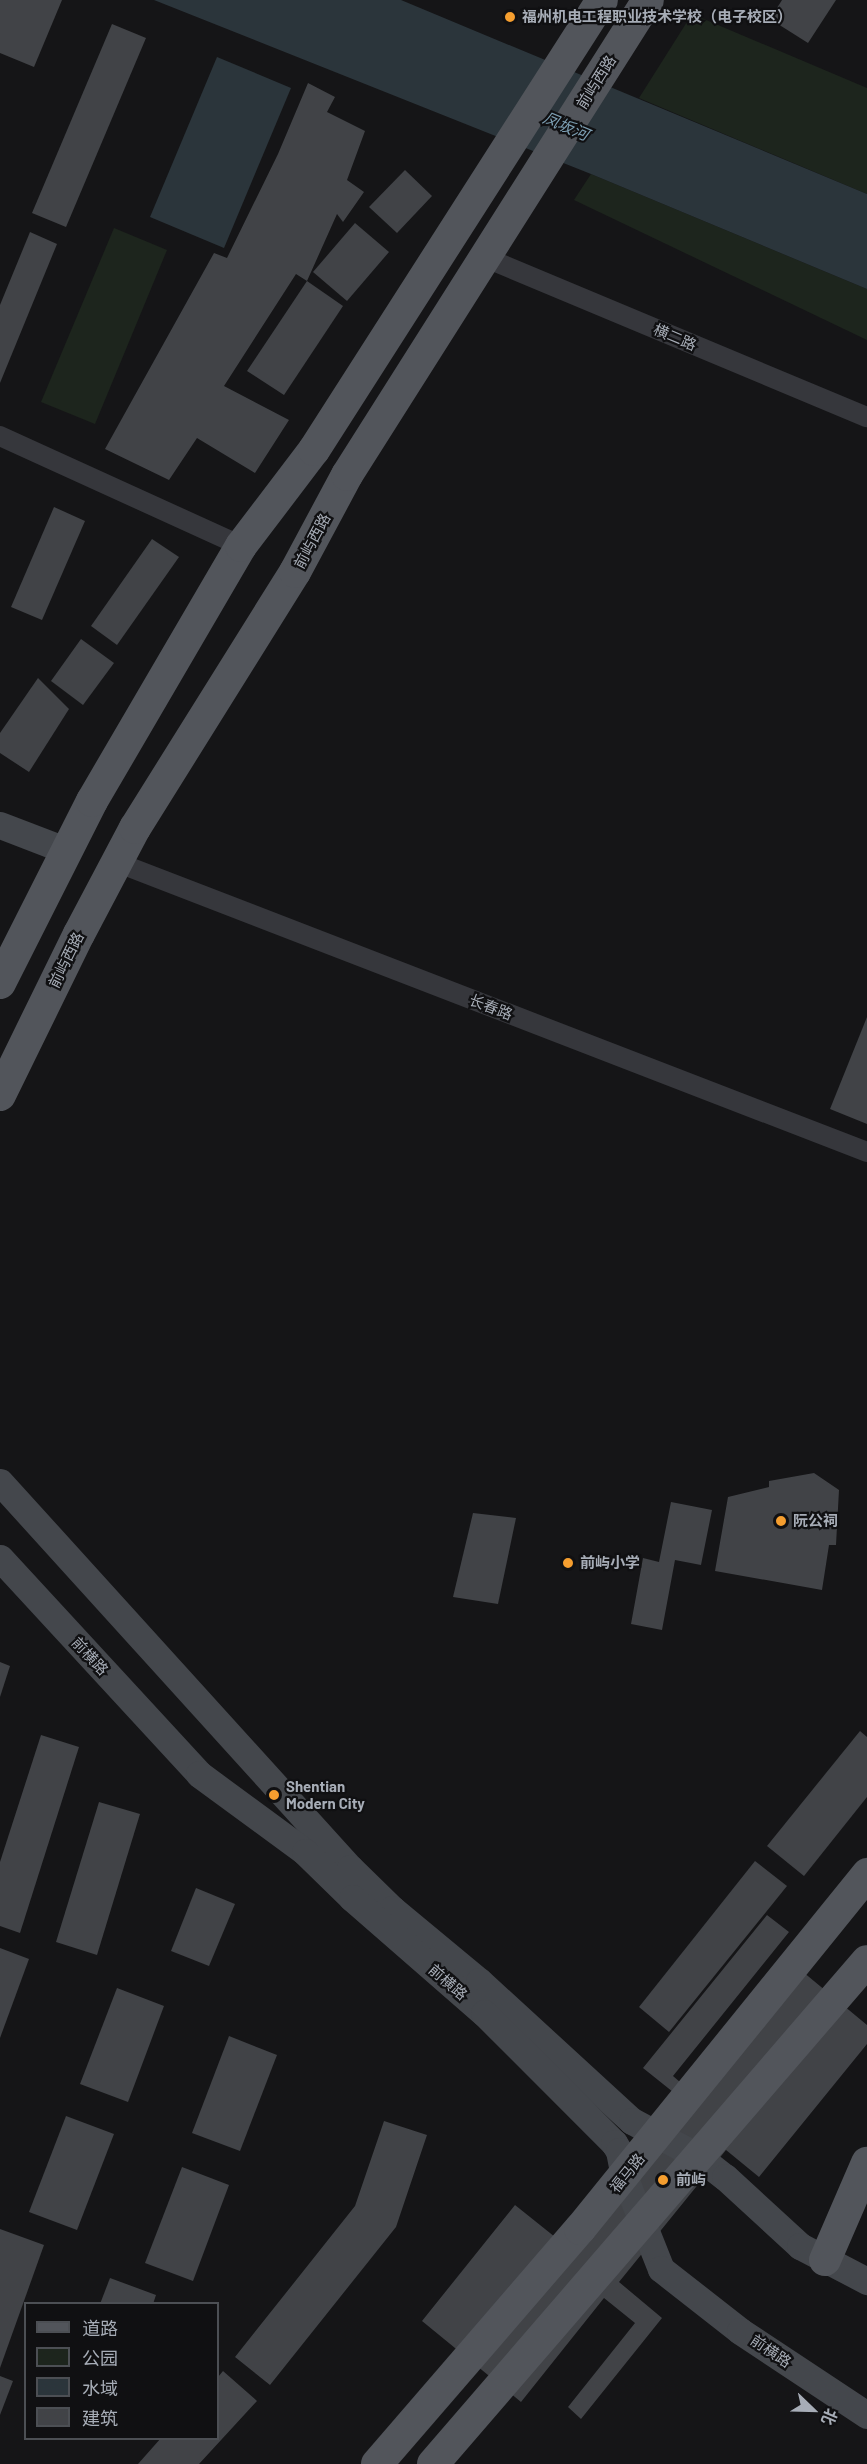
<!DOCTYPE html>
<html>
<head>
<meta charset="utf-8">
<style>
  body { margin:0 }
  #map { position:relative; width:867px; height:2464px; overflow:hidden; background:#151517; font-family:Barlow,"Noto Sans SC",sans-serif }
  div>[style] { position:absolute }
  .green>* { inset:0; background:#1d251d }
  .water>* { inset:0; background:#2b353b }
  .building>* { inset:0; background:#414347 }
  .street>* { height:20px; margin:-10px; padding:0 10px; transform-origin:10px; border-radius:10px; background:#36373c }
  .secondary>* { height:27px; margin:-13.5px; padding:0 13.5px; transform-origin:13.5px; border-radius:13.5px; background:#44474c }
  .primary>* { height:32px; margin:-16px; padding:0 16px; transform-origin:16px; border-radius:16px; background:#52555b }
  .dots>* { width:16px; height:16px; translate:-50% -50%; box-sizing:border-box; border:3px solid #101012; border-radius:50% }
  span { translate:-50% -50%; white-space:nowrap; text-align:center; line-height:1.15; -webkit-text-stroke:4.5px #101012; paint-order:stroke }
  .poi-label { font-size:15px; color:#a7adb7; font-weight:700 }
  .left { translate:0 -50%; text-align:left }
  .street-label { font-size:15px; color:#a7adb7 }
  .water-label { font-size:16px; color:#7d9fb3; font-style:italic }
  .legend { position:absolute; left:24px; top:2302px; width:195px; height:138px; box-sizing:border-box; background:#101012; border:2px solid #4c4f54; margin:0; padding:8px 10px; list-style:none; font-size:18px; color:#a7adb7 }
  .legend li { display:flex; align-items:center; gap:12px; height:30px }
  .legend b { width:30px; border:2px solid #4c4f54 }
  .north { position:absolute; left:783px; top:2380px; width:60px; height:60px; -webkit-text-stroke:4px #101012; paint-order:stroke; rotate:113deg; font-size:16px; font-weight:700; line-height:24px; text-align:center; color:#a7adb7 }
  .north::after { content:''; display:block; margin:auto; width:21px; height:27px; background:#a7adb7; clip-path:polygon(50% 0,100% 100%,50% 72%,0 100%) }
</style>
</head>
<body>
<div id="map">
  <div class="green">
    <div style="clip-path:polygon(692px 14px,867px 88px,867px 194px,639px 98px)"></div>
    <div style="clip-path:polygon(591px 174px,867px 289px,867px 340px,574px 200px)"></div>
    <div style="clip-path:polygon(114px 228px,167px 250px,95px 424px,41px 402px)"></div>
  </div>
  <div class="water">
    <div style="clip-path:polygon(154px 0,401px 0,867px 194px,867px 289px,591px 174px)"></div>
    <div style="clip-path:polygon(217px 57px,291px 88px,224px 248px,150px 217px)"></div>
  </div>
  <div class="building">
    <div style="clip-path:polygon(0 0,62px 0,34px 67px,0 53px)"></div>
    <div style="clip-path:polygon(782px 0,836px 0,808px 43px,770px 19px)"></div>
    <div style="clip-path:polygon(112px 24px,146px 38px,66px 227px,32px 213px)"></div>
    <div style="clip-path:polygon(308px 83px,335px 97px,327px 112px,365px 131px,347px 180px,364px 192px,343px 222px,337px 214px,307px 281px,296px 274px,224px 386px,289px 420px,255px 473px,197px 438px,169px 480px,105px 449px,214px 253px,227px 258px,278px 154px)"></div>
    <div style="clip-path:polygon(405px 170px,432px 196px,397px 233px,369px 207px)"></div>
    <div style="clip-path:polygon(355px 223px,389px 252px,347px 301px,313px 272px)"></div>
    <div style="clip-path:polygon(30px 232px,57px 244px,0 383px,0 305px)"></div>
    <div style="clip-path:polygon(307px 281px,343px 306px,284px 395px,247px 371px)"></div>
    <div style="clip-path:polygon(54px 507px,85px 521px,42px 620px,11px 607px)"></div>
    <div style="clip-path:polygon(152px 539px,179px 557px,117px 645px,91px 626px)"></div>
    <div style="clip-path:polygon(81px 639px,114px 663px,83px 705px,51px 681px)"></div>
    <div style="clip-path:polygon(38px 678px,69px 709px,29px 772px,0 753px,0 733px)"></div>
    <div style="clip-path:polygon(867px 1017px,867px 1124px,830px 1109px)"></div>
    <div style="clip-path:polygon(814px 1473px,839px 1490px,836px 1545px,829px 1545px,822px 1590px,715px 1571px,728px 1497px,769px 1487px,769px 1481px)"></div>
    <div style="clip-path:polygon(671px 1502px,712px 1510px,701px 1565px,675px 1560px,662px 1630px,631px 1624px,643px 1558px,659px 1562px)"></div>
    <div style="clip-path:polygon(473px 1513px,516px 1518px,498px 1604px,453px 1597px)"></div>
    <div style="clip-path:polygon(0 1662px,10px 1666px,0 1697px)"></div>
    <div style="clip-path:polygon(860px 1731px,867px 1737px,867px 1797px,804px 1876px,767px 1846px)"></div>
    <div style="clip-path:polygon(41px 1735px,79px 1747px,20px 1933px,0 1926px,0 1862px)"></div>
    <div style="clip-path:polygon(99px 1802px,140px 1814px,97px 1955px,56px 1942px)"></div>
    <div style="clip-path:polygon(755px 1861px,787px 1886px,669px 2032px,639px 2007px)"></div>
    <div style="clip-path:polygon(196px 1888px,235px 1904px,209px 1966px,171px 1951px)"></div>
    <div style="clip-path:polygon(767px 1915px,789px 1932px,673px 2076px,688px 2089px,791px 1962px,867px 2025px,867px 2044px,759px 2177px,726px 2150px,619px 2282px,662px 2318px,581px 2419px,568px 2407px,635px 2323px,604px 2298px,521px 2402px,422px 2321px,515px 2205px,555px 2237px,673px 2092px,643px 2068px)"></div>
    <div style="clip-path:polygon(0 1948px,29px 1959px,0 2038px)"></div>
    <div style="clip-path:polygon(117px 1988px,164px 2006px,128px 2102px,80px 2084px)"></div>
    <div style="clip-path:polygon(229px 2036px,277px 2055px,240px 2151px,192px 2133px)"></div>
    <div style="clip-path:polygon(66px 2116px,114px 2134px,77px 2230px,29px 2212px)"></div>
    <div style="clip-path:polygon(384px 2121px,427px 2135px,396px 2227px,270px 2385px,235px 2357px,355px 2206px)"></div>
    <div style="clip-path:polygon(182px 2167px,229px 2185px,193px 2281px,145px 2263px)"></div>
    <div style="clip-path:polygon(0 2229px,44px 2245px,0 2368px)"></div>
    <div style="clip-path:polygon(110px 2278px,156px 2295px,153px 2304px,100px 2304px)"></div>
    <div style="clip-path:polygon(223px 2371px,257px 2401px,199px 2464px,138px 2464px,161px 2438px,218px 2438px,218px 2377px)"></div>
    <div style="clip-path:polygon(0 2376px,13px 2381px,0 2415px)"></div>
  </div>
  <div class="street">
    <div style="left:484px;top:257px;width:415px;rotate:22.7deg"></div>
    <div style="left:0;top:436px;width:265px;rotate:24.5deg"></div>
    <div style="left:116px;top:862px;width:805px;rotate:21.11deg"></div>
  </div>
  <div class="secondary">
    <div style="left:0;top:825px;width:70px;rotate:21deg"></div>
    <div style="left:0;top:1482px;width:521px;rotate:47.8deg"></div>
    <div style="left:350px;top:1868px;width:59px;rotate:44.3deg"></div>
    <div style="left:392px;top:1909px;width:113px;rotate:39.6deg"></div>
    <div style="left:479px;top:1981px;width:207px;rotate:42.5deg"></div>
    <div style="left:632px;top:2121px;width:76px;rotate:28.2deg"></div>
    <div style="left:699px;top:2157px;width:33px;rotate:38deg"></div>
    <div style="left:725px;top:2177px;width:102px;rotate:42.6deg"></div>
    <div style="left:800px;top:2246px;width:76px;rotate:27.6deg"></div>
    <div style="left:0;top:1558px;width:294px;rotate:47.3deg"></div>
    <div style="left:199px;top:1774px;width:132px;rotate:36.3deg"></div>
    <div style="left:305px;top:1852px;width:66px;rotate:44.4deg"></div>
    <div style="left:352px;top:1898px;width:175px;rotate:41.1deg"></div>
    <div style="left:484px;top:2013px;width:184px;rotate:45deg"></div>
    <div style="left:614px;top:2143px;width:9px;rotate:58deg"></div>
    <div style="left:619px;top:2151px;width:25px;rotate:79deg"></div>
    <div style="left:624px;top:2176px;width:100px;rotate:68.3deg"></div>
    <div style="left:661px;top:2269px;width:100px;rotate:38.1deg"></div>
    <div style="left:740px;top:2331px;width:152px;rotate:33.5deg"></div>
  </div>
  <div class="primary">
    <div style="left:0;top:983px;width:204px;rotate:-63.2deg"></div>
    <div style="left:92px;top:801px;width:295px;rotate:-59.7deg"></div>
    <div style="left:241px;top:546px;width:121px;rotate:-52.8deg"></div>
    <div style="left:314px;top:450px;width:534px;rotate:-57.38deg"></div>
    <div style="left:0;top:1095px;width:179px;rotate:-63.9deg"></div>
    <div style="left:79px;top:934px;width:120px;rotate:-62.2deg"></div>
    <div style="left:135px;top:828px;width:302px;rotate:-58deg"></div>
    <div style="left:295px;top:572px;width:110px;rotate:-61.8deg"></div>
    <div style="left:347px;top:475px;width:562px;rotate:-57.64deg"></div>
    <div style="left:825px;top:2260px;width:106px;rotate:-66.6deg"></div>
    <div style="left:377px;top:2464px;width:311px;rotate:-49.2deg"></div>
    <div style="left:580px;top:2229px;width:457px;rotate:-51deg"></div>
    <div style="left:433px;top:2464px;width:664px;rotate:-49.21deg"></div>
  </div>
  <div class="dots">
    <div style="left:510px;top:17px;background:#f59e2f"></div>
    <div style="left:781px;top:1521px;background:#f59e2f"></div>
    <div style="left:568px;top:1563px;background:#f59e2f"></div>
    <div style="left:274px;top:1795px;background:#f59e2f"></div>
    <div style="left:663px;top:2180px;background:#f59e2f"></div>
  </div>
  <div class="poi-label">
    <span class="left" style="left:522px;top:17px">福州机电工程职业技术学校（电子校区）</span>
    <span class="left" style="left:793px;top:1521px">阮公祠</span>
    <span class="left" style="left:580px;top:1563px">前屿小学</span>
    <span class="left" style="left:286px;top:1795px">Shentian<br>Modern City</span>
    <span class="left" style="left:676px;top:2180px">前屿</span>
  </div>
  <div class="street-label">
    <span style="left:596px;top:82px;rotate:-58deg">前屿西路</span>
    <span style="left:675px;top:337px;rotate:23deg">横二路</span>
    <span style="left:312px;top:541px;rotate:-62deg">前屿西路</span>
    <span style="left:66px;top:960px;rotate:-64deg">前屿西路</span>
    <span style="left:491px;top:1007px;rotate:21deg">长春路</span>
    <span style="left:90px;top:1656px;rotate:47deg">前横路</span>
    <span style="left:448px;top:1982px;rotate:41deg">前横路</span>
    <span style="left:627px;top:2173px;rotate:-51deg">福马路</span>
    <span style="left:771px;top:2351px;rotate:34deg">前横路</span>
  </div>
  <div class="water-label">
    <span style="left:566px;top:126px;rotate:23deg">凤坂河</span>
  </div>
  <ul class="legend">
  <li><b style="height:8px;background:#52555b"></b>道路</li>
  <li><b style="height:16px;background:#1d251d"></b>公园</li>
  <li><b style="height:16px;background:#2b353b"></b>水域</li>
  <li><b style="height:16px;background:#414347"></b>建筑</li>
  </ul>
  <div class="north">北</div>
</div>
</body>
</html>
